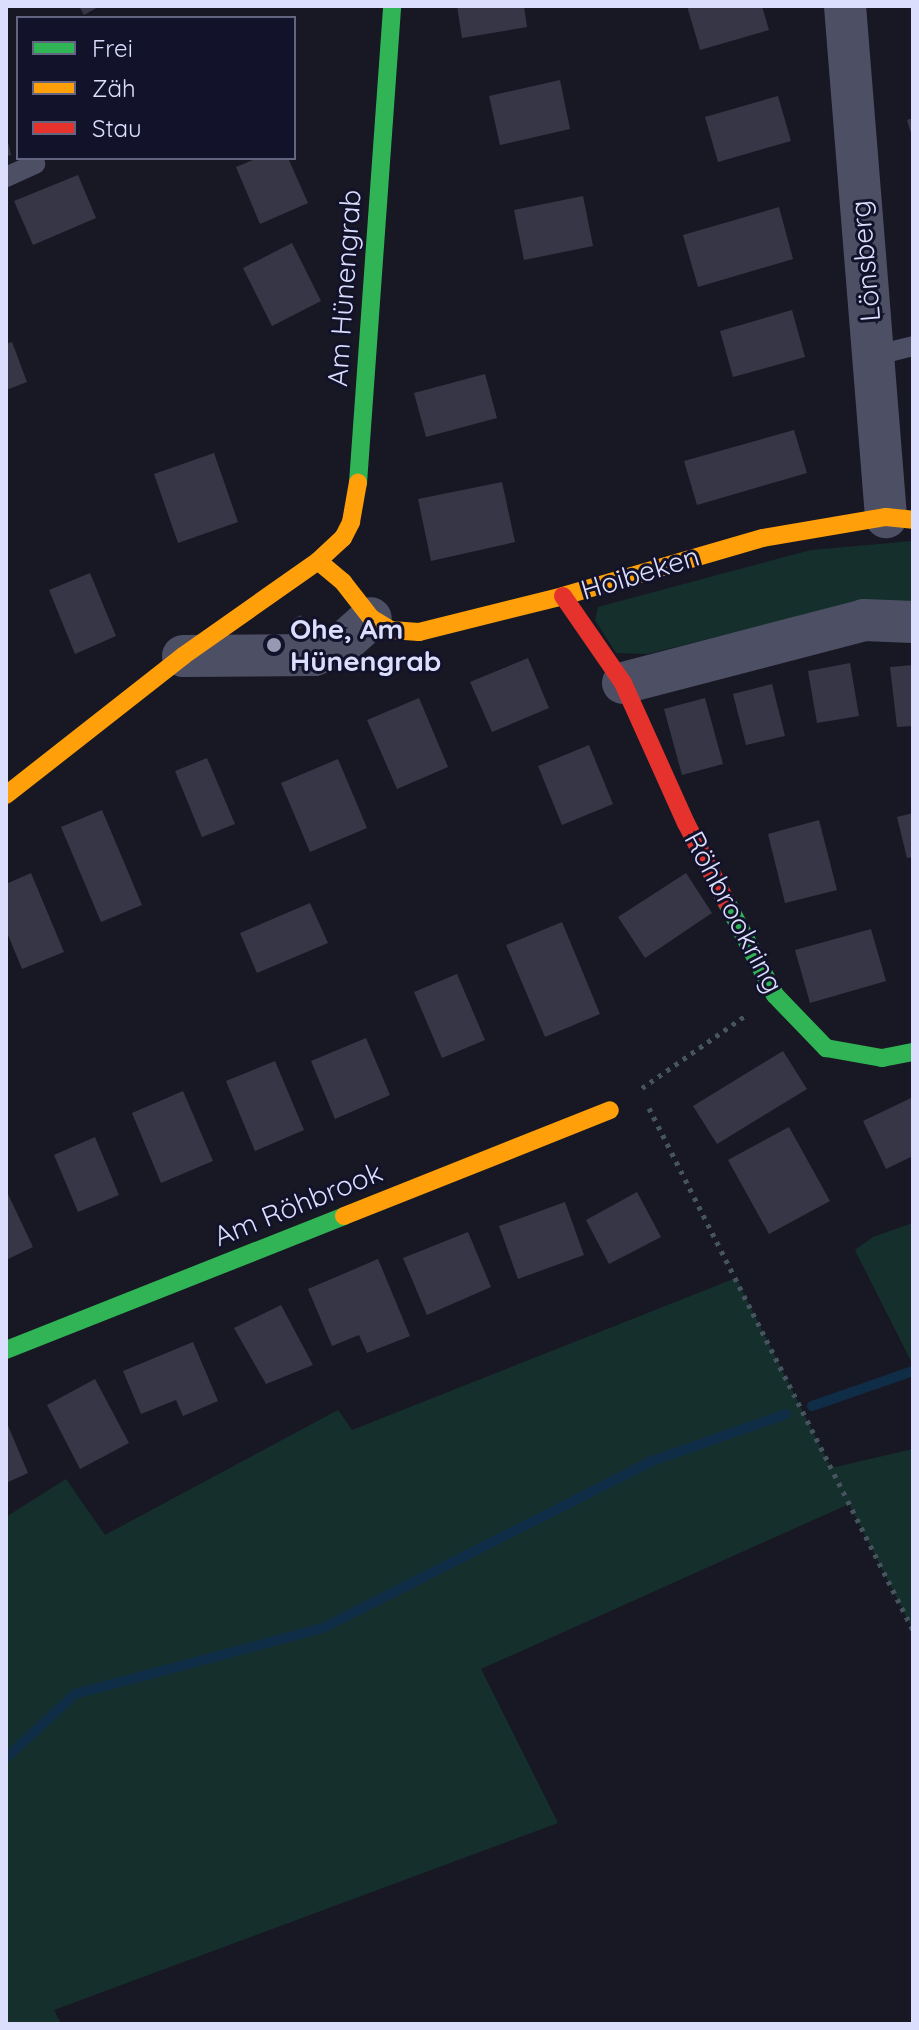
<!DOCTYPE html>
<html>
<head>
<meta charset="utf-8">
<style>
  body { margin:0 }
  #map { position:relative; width:919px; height:2030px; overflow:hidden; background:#181824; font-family:Quicksand,sans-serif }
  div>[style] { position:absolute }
  .green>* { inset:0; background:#15302c }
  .stream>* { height:10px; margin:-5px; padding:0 5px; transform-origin:5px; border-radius:5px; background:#102d48 }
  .building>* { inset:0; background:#363646 }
  .path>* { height:5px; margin-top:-2.5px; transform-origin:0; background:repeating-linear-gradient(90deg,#45545e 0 4px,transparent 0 10px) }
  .lane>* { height:20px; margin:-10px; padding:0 10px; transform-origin:10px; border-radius:10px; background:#4d5065 }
  .street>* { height:42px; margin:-21px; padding:0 21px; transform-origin:21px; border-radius:21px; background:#4d5065 }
  .fast>* { height:18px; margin:-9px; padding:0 9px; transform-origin:9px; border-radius:9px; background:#30b455 }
  .slow>* { height:18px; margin:-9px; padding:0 9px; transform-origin:9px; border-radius:9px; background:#ff9f0a }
  .jam>* { height:18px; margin:-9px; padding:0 9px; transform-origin:9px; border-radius:9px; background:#e5322d }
  .dots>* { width:22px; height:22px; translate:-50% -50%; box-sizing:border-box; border:4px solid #12122a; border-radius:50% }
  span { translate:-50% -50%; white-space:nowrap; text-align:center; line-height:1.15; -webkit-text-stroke:6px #12122a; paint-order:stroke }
  .street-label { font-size:28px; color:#dcdefe }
  .poi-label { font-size:28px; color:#dcdefe; font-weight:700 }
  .left { translate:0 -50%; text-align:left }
  .frame { position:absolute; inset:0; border:8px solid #dcdefe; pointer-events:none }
  .legend { position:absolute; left:16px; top:16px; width:280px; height:144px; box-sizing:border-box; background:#12122a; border:2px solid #63647f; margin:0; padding:10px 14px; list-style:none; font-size:24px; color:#dcdefe }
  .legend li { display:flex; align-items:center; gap:16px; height:40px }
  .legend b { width:40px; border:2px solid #63647f }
</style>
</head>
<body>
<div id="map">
  <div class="green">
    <div style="clip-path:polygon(913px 541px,913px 607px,776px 622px,647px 654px,616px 653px,595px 620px,598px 607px,811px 550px)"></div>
    <div style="clip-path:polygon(913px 1223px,913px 1365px,855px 1250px,873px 1237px)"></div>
    <div style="clip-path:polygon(736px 1278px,831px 1468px,913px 1449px,913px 1630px,849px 1504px,481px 1669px,558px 1823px,54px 2010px,61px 2024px,6px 2024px,6px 1517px,66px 1479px,105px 1535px,338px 1410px,352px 1430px)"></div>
  </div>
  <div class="stream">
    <div style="left:812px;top:1406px;width:107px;rotate:-19.1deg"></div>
    <div style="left:6px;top:1758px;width:94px;rotate:-42.8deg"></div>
    <div style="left:75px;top:1694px;width:257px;rotate:-14.9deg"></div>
    <div style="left:323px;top:1628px;width:369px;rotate:-26.9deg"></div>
    <div style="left:652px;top:1461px;width:142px;rotate:-19.3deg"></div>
  </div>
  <div class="building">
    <div style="clip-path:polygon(79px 6px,100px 6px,84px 15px)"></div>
    <div style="clip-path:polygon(457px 6px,524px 6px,527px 27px,462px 38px)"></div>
    <div style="clip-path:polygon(687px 6px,762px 6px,769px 30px,700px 50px)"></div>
    <div style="clip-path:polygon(560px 80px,570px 129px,500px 145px,489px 96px)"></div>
    <div style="clip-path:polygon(778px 96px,791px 141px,718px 162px,705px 117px)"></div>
    <div style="clip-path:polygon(913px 118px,913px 137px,912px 137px,907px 120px)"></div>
    <div style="clip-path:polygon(6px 134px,11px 155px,6px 156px)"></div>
    <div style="clip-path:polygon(258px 158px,288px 158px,308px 203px,260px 224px,236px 167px)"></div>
    <div style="clip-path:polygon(78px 175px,96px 218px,33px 245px,14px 201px)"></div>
    <div style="clip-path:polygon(583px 196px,593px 246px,524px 260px,514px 210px)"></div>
    <div style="clip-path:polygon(779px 207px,793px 259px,698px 287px,683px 235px)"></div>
    <div style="clip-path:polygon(292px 243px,321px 301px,272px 326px,243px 268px)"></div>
    <div style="clip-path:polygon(792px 310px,805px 357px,733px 377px,720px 331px)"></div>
    <div style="clip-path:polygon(12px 342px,27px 382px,6px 390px,6px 344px)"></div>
    <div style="clip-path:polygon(485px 374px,497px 418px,426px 437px,414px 393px)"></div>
    <div style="clip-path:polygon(794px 430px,807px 473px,697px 505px,684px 461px)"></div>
    <div style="clip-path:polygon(214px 453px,238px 522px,178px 543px,154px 474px)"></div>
    <div style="clip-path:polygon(502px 482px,515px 542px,431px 561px,418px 499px)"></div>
    <div style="clip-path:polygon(90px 573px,116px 636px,75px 654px,49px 590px)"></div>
    <div style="clip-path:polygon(301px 615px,307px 625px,299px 629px,293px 619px)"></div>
    <div style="clip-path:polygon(528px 658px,549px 708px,492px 732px,470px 682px)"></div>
    <div style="clip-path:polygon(850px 663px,859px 716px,817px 723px,808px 671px)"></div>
    <div style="clip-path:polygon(913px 665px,913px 726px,897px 727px,890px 667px)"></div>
    <div style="clip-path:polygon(772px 684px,785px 736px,746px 745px,733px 694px)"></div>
    <div style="clip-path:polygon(419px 698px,448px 767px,397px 789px,367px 720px)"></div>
    <div style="clip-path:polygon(705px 698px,723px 764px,682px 775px,664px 709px)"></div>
    <div style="clip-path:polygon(589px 745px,613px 804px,562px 825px,538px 766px)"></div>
    <div style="clip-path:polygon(207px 758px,235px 824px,202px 837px,175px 771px)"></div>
    <div style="clip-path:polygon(338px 759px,367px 828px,310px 852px,281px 783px)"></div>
    <div style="clip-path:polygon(102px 810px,142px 905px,101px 922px,61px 827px)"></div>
    <div style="clip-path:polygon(913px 813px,913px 857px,907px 858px,897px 817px)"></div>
    <div style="clip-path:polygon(819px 820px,837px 890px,785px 903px,768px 834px)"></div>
    <div style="clip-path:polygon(31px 873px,64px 952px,22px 969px,6px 930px,6px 884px)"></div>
    <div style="clip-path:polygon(686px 873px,712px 913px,645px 958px,618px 917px)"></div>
    <div style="clip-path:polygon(310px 903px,328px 943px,257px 973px,240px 933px)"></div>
    <div style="clip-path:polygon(562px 922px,600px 1014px,545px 1037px,506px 945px)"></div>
    <div style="clip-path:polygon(871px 929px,886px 981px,810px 1003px,795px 950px)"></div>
    <div style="clip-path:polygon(457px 974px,485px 1040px,442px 1058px,414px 992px)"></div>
    <div style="clip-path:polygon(366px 1038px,390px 1095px,335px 1119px,311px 1061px)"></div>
    <div style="clip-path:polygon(783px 1051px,807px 1089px,717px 1144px,693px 1106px)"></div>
    <div style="clip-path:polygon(275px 1061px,304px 1130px,255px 1151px,226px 1081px)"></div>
    <div style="clip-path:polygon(183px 1091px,213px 1161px,161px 1183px,132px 1113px)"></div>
    <div style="clip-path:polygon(913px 1097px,913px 1156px,886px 1169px,863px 1121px)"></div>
    <div style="clip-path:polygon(789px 1127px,830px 1201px,769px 1234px,728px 1160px)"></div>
    <div style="clip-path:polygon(95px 1137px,119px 1195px,78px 1212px,54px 1155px)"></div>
    <div style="clip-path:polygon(6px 1190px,33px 1247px,6px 1260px)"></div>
    <div style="clip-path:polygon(637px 1192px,661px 1237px,609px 1264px,586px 1220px)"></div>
    <div style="clip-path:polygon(565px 1202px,584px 1255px,518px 1279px,499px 1226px)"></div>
    <div style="clip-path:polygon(468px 1232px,491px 1287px,427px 1315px,403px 1258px)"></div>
    <div style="clip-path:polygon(378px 1259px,410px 1336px,367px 1353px,359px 1335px,332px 1346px,308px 1289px)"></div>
    <div style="clip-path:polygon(281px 1305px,313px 1365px,266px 1384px,234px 1328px)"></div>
    <div style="clip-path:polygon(193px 1342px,218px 1401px,183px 1416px,176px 1400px,141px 1414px,123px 1371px)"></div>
    <div style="clip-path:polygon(95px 1379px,129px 1443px,80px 1469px,47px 1405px)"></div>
    <div style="clip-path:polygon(6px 1421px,28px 1473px,6px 1483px)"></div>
  </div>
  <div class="path">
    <div style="left:642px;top:1088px;width:126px;rotate:-35deg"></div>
    <div style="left:649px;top:1108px;width:585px;rotate:63.17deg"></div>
  </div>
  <div class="lane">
    <div style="left:6px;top:177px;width:32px;rotate:-24deg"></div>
    <div style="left:873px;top:356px;width:41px;rotate:-14deg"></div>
  </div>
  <div class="street">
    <div style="left:845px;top:6px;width:513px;rotate:85.41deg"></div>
    <div style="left:183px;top:656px;width:131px;rotate:-0.4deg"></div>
    <div style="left:314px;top:655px;width:29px;rotate:-20deg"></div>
    <div style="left:341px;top:645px;width:40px;rotate:-42deg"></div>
    <div style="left:623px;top:683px;width:249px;rotate:-14.6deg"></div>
    <div style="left:864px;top:620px;width:49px;rotate:2.3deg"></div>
  </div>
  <div class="fast">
    <div style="left:358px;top:483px;width:478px;rotate:-85.9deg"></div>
    <div style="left:726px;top:901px;width:106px;rotate:62.5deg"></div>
    <div style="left:775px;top:995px;width:74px;rotate:46.1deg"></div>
    <div style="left:826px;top:1048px;width:57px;rotate:10.1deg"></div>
    <div style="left:882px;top:1058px;width:32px;rotate:-11deg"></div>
    <div style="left:6px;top:1350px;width:364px;rotate:-21.6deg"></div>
  </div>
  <div class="slow">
    <div style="left:318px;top:561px;width:33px;rotate:40deg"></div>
    <div style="left:343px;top:582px;width:46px;rotate:52.1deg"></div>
    <div style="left:371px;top:618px;width:23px;rotate:31deg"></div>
    <div style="left:391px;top:630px;width:28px;rotate:4deg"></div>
    <div style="left:419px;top:632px;width:148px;rotate:-14deg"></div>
    <div style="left:563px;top:596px;width:208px;rotate:-16.2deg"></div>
    <div style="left:763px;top:538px;width:125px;rotate:-9.7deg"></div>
    <div style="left:886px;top:517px;width:27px;rotate:6deg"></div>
    <div style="left:6px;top:795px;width:225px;rotate:-38.1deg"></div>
    <div style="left:183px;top:656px;width:165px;rotate:-35.1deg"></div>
    <div style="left:318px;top:561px;width:34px;rotate:-43deg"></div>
    <div style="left:343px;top:538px;width:18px;rotate:-63deg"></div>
    <div style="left:351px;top:522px;width:40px;rotate:-80deg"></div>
    <div style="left:344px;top:1216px;width:286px;rotate:-21.7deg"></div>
  </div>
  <div class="jam">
    <div style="left:563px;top:596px;width:106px;rotate:55.4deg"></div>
    <div style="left:623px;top:683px;width:154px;rotate:65.8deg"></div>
    <div style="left:686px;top:823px;width:88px;rotate:62.9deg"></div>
  </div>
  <div class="dots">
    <div style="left:274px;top:645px;background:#9799b2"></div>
  </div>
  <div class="street-label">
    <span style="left:865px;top:261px;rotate:-95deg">Lönsberg</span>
    <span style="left:344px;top:288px;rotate:-86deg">Am Hünengrab</span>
    <span style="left:640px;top:573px;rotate:-17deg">Hoibeken</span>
    <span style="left:734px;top:912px;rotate:62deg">Röhbrookring</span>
    <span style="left:298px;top:1204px;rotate:-22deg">Am Röhbrook</span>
  </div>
  <div class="poi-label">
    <span class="left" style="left:290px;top:645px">Ohe, Am<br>Hünengrab</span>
  </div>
  <div class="frame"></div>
  <ul class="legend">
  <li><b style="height:10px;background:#30b455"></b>Frei</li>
  <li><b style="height:10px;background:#ff9f0a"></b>Zäh</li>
  <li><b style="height:10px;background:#e5322d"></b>Stau</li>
  </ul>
</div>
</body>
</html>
